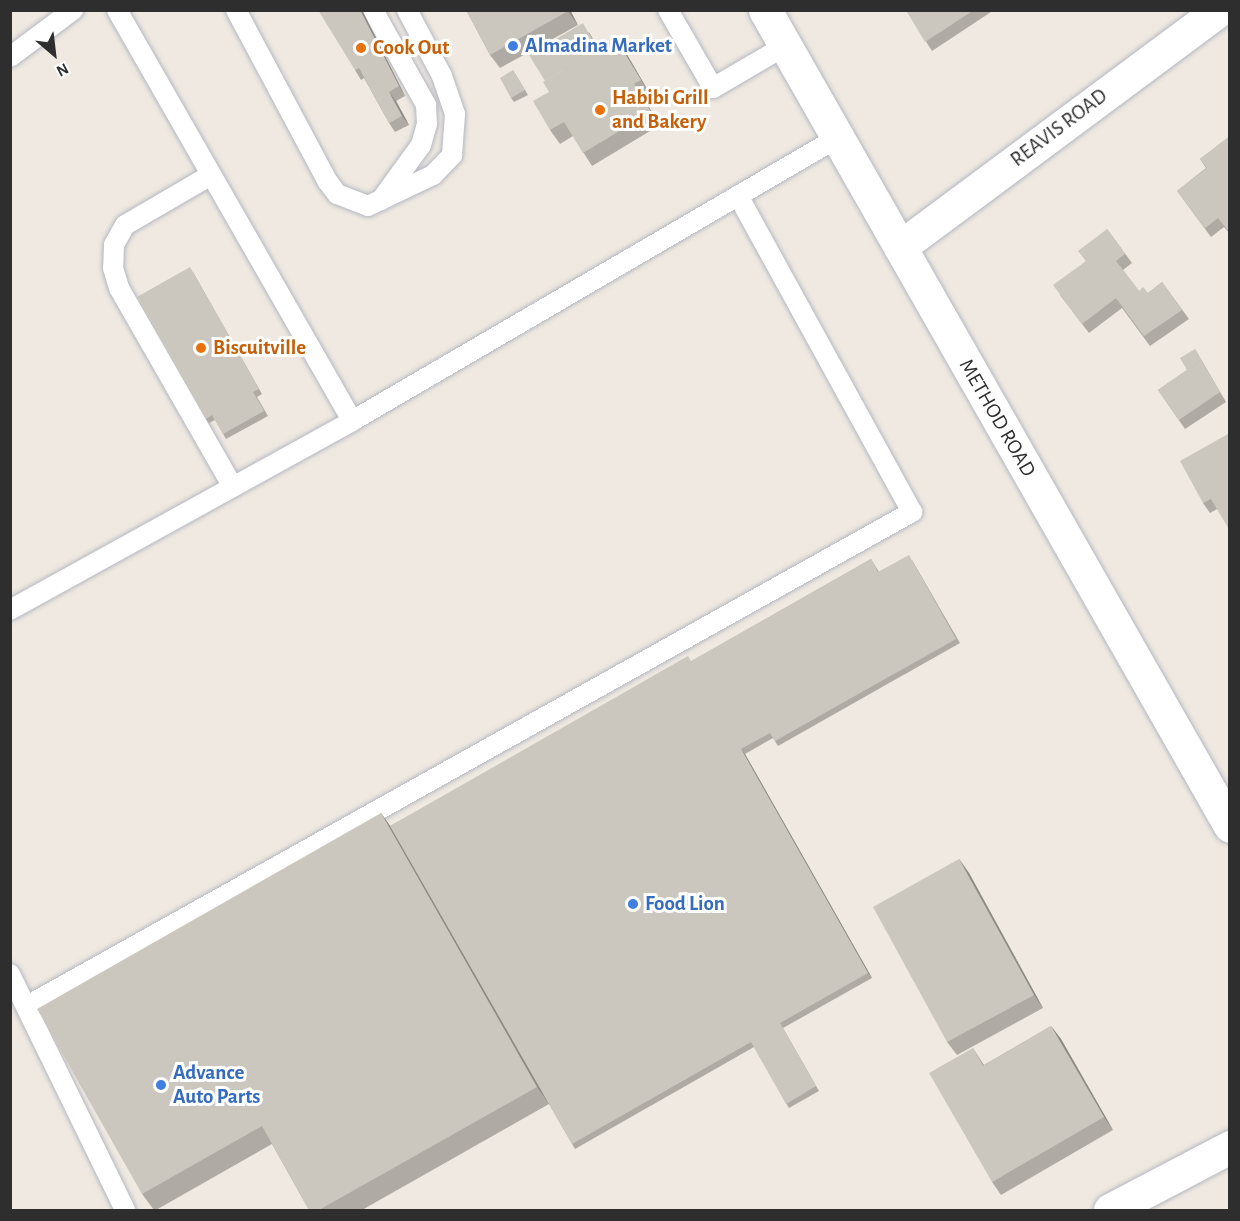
<!DOCTYPE html>
<html>
<head>
<meta charset="utf-8">
<style>
  body { margin:0 }
  #map { position:relative; width:1240px; height:1221px; overflow:hidden; background:#efe9e1; font-family:"Alegreya Sans",sans-serif }
  div>[style] { position:absolute }
  .roads { filter:drop-shadow(0 0 2px #b4b7c1) drop-shadow(0 0 2px #b4b7c1) }
  .lane>* { height:20px; margin:-10px; padding:0 10px; transform-origin:10px; border-radius:10px; background:#fff }
  .street>* { height:33px; margin:-16.5px; padding:0 16.5px; transform-origin:16.5px; border-radius:16.5px; background:#fff }
  .secondary>* { height:33px; margin:-16.5px; padding:0 16.5px; transform-origin:16.5px; border-radius:16.5px; background:#fff }
  .wall>* { inset:0; background:#afaba4 }
  .shaded-wall>* { inset:0; background:#8e8b86 }
  .building>* { inset:0; background:#cbc7bf }
  .dots>* { width:16px; height:16px; translate:-50% -50%; box-sizing:border-box; border:3px solid #fff; border-radius:50% }
  span { translate:-50% -50%; white-space:nowrap; text-align:center; line-height:1.15; -webkit-text-stroke:6px #fff; paint-order:stroke }
  .shop-label { font-size:21px; color:#366cbe; font-weight:700 }
  .left { translate:0 -50%; text-align:left }
  .food-label { font-size:21px; color:#c56008; font-weight:700 }
  .street-label { font-size:21px; color:#2e2e2e }
  .frame { position:absolute; inset:0; border:12px solid #2e2e2e; pointer-events:none }
  .north { position:absolute; left:24px; top:24px; width:60px; height:60px; -webkit-text-stroke:4px #fff; paint-order:stroke; rotate:152deg; font-size:16px; font-weight:700; line-height:24px; text-align:center; color:#2e2e2e }
  .north::after { content:''; display:block; margin:auto; width:21px; height:27px; background:#2e2e2e; clip-path:polygon(50% 0,100% 100%,50% 72%,0 100%) }
</style>
</head>
<body>
<div id="map">
  <div class="roads">
    <div class="lane">
      <div style="left:117px;top:10px;width:473px;rotate:60.2deg"></div>
      <div style="left:236px;top:10px;width:195px;rotate:61.9deg"></div>
      <div style="left:328px;top:182px;width:15px;rotate:53deg"></div>
      <div style="left:337px;top:194px;width:33px;rotate:21deg"></div>
      <div style="left:368px;top:206px;width:72px;rotate:-25.5deg"></div>
      <div style="left:433px;top:175px;width:28px;rotate:-46deg"></div>
      <div style="left:452px;top:155px;width:41px;rotate:-85.8deg"></div>
      <div style="left:455px;top:114px;width:40px;rotate:-108.9deg"></div>
      <div style="left:442px;top:76px;width:75px;rotate:-117.9deg"></div>
      <div style="left:373px;top:10px;width:109px;rotate:60.8deg"></div>
      <div style="left:426px;top:105px;width:19px;rotate:87deg"></div>
      <div style="left:427px;top:124px;width:22px;rotate:106deg"></div>
      <div style="left:421px;top:145px;width:68px;rotate:126deg"></div>
      <div style="left:668px;top:10px;width:90px;rotate:60deg"></div>
      <div style="left:713px;top:88px;width:83px;rotate:-30.3deg"></div>
      <div style="left:10px;top:57px;width:79px;rotate:-36.7deg"></div>
      <div style="left:211px;top:175px;width:99px;rotate:149.8deg"></div>
      <div style="left:125px;top:225px;width:23px;rotate:119deg"></div>
      <div style="left:114px;top:245px;width:23px;rotate:92deg"></div>
      <div style="left:113px;top:268px;width:21px;rotate:73deg"></div>
      <div style="left:119px;top:288px;width:229px;rotate:60.2deg"></div>
      <div style="left:10px;top:610px;width:391px;rotate:-28.9deg"></div>
      <div style="left:352px;top:421px;width:562px;rotate:-30.26deg"></div>
      <div style="left:10px;top:974px;width:263px;rotate:64deg"></div>
      <div style="left:27px;top:1006px;width:1014px;rotate:-29.17deg"></div>
      <div style="left:912px;top:512px;width:361px;rotate:-118.8deg"></div>
    </div>
    <div class="street">
      <div style="left:900px;top:247px;width:397px;rotate:-36.6deg"></div>
    </div>
    <div class="secondary">
      <div style="left:765px;top:10px;width:939px;rotate:60.32deg"></div>
      <div style="left:1110px;top:1210px;width:136px;rotate:-27.7deg"></div>
    </div>
  </div>
  <div class="wall">
    <div style="clip-path:polygon(362px 10px,405px 96px,396px 101px,409px 125px,395px 132px,389px 123px,364px 78px,361px 80px,355px 70px)"></div>
    <div style="clip-path:polygon(466px 10px,570px 10px,578px 25px,500px 68px,490px 55px)"></div>
    <div style="clip-path:polygon(906px 10px,994px 10px,932px 51px)"></div>
    <div style="clip-path:polygon(589px 32px,599px 49px,616px 39px,626px 53px,650px 94px,643px 98px,660px 125px,592px 166px,573px 136px,560px 144px,550px 130px,549px 92px)"></div>
    <div style="clip-path:polygon(513px 70px,528px 95px,514px 102px,511px 98px)"></div>
    <div style="clip-path:polygon(1230px 136px,1230px 234px,1224px 227px,1211px 237px,1177px 191px,1206px 168px,1200px 159px)"></div>
    <div style="clip-path:polygon(1107px 229px,1132px 263px,1123px 270px,1139px 291px,1148px 293px,1162px 282px,1189px 319px,1150px 346px,1122px 308px,1089px 333px,1060px 295px,1085px 262px)"></div>
    <div style="clip-path:polygon(193px 272px,262px 394px,257px 397px,268px 416px,226px 439px,215px 420px,209px 423px,206px 419px)"></div>
    <div style="clip-path:polygon(1195px 349px,1226px 402px,1185px 429px,1158px 390px,1187px 370px)"></div>
    <div style="clip-path:polygon(1228px 434px,1217px 509px,1210px 513px,1203px 503px)"></div>
    <div style="clip-path:polygon(871px 559px,879px 572px,912px 560px,960px 643px,778px 746px,773px 738px,745px 754px,872px 978px,783px 1028px,819px 1091px,789px 1108px,754px 1047px,575px 1149px,549px 1104px,362px 1210px,309px 1210px,272px 1144px,156px 1210px,154px 1210px,142px 1194px,381px 813px,390px 826px,692px 661px)"></div>
    <div style="clip-path:polygon(959px 859px,969px 873px,1043px 1008px,957px 1055px,947px 1042px)"></div>
    <div style="clip-path:polygon(1051px 1026px,1061px 1039px,1113px 1130px,1001px 1195px,992px 1182px,973px 1048px,984px 1065px)"></div>
  </div>
  <div class="shaded-wall">
    <div style="clip-path:polygon(360px 10px,362px 10px,405px 96px,399px 86px)"></div>
    <div style="clip-path:polygon(568px 10px,570px 10px,578px 25px,568px 11px)"></div>
    <div style="clip-path:polygon(616px 39px,626px 53px,650px 94px,641px 80px)"></div>
    <div style="clip-path:polygon(634px 84px,643px 98px,660px 125px,651px 112px)"></div>
    <div style="clip-path:polygon(389px 92px,396px 101px,409px 125px,402px 116px)"></div>
    <div style="clip-path:polygon(741px 749px,745px 754px,872px 978px,868px 973px)"></div>
    <div style="clip-path:polygon(381px 813px,393px 830px,549px 1104px,537px 1087px)"></div>
    <div style="clip-path:polygon(959px 859px,969px 873px,1043px 1008px,1034px 995px)"></div>
    <div style="clip-path:polygon(1051px 1026px,1061px 1039px,1113px 1130px,1104px 1117px)"></div>
  </div>
  <div class="building">
    <div style="clip-path:polygon(318px 10px,360px 10px,399px 86px,389px 92px,402px 116px,389px 123px,359px 68px,355px 70px)"></div>
    <div style="clip-path:polygon(466px 10px,568px 10px,568px 11px,490px 55px)"></div>
    <div style="clip-path:polygon(906px 10px,974px 10px,925px 42px)"></div>
    <div style="clip-path:polygon(583px 23px,598px 50px,545px 81px,529px 55px)"></div>
    <div style="clip-path:polygon(616px 39px,641px 80px,634px 84px,651px 112px,583px 153px,564px 122px,550px 130px,533px 101px,549px 92px,543px 82px)"></div>
    <div style="clip-path:polygon(513px 70px,525px 90px,511px 98px,500px 78px)"></div>
    <div style="clip-path:polygon(1230px 136px,1230px 233px,1218px 218px,1205px 228px,1177px 191px,1207px 168px,1200px 159px)"></div>
    <div style="clip-path:polygon(1107px 229px,1125px 254px,1116px 261px,1139px 291px,1143px 287px,1148px 293px,1162px 282px,1182px 310px,1144px 336px,1116px 298px,1082px 324px,1053px 285px,1086px 261px,1078px 251px)"></div>
    <div style="clip-path:polygon(190px 267px,259px 389px,253px 392px,264px 411px,223px 434px,212px 415px,206px 419px,137px 297px)"></div>
    <div style="clip-path:polygon(1195px 349px,1204px 364px,1201px 360px,1187px 370px,1180px 358px)"></div>
    <div style="clip-path:polygon(1201px 360px,1220px 392px,1179px 420px,1158px 390px)"></div>
    <div style="clip-path:polygon(1228px 434px,1230px 438px,1230px 531px,1211px 499px,1203px 503px,1180px 461px)"></div>
    <div style="clip-path:polygon(909px 555px,956px 639px,775px 741px,770px 733px,741px 749px,868px 973px,780px 1023px,816px 1086px,786px 1104px,751px 1042px,572px 1144px,390px 826px,688px 656px,691px 661px,871px 559px,878px 572px)"></div>
    <div style="clip-path:polygon(381px 813px,537px 1087px,319px 1210px,309px 1210px,262px 1126px,142px 1194px,37px 1009px)"></div>
    <div style="clip-path:polygon(959px 859px,1034px 995px,947px 1042px,873px 907px)"></div>
    <div style="clip-path:polygon(1051px 1026px,1104px 1117px,992px 1182px,929px 1073px,973px 1048px,983px 1066px)"></div>
  </div>
  <div class="dots">
    <div style="left:513px;top:46px;background:#3f7fe0"></div>
    <div style="left:361px;top:48px;background:#e8710a"></div>
    <div style="left:600px;top:110px;background:#e8710a"></div>
    <div style="left:201px;top:348px;background:#e8710a"></div>
    <div style="left:633px;top:904px;background:#3f7fe0"></div>
    <div style="left:161px;top:1085px;background:#3f7fe0"></div>
  </div>
  <div class="shop-label">
    <span class="left" style="left:525px;top:46px">Almadina Market</span>
    <span class="left" style="left:645px;top:904px">Food Lion</span>
    <span class="left" style="left:173px;top:1085px">Advance<br>Auto Parts</span>
  </div>
  <div class="food-label">
    <span class="left" style="left:373px;top:48px">Cook Out</span>
    <span class="left" style="left:612px;top:110px">Habibi Grill<br>and Bakery</span>
    <span class="left" style="left:213px;top:348px">Biscuitville</span>
  </div>
  <div class="street-label">
    <span style="left:1059px;top:128px;rotate:-37deg">REAVIS ROAD</span>
    <span style="left:997px;top:418px;rotate:60deg">METHOD ROAD</span>
  </div>
  <div class="frame"></div>
  <div class="north">N</div>
</div>
</body>
</html>
